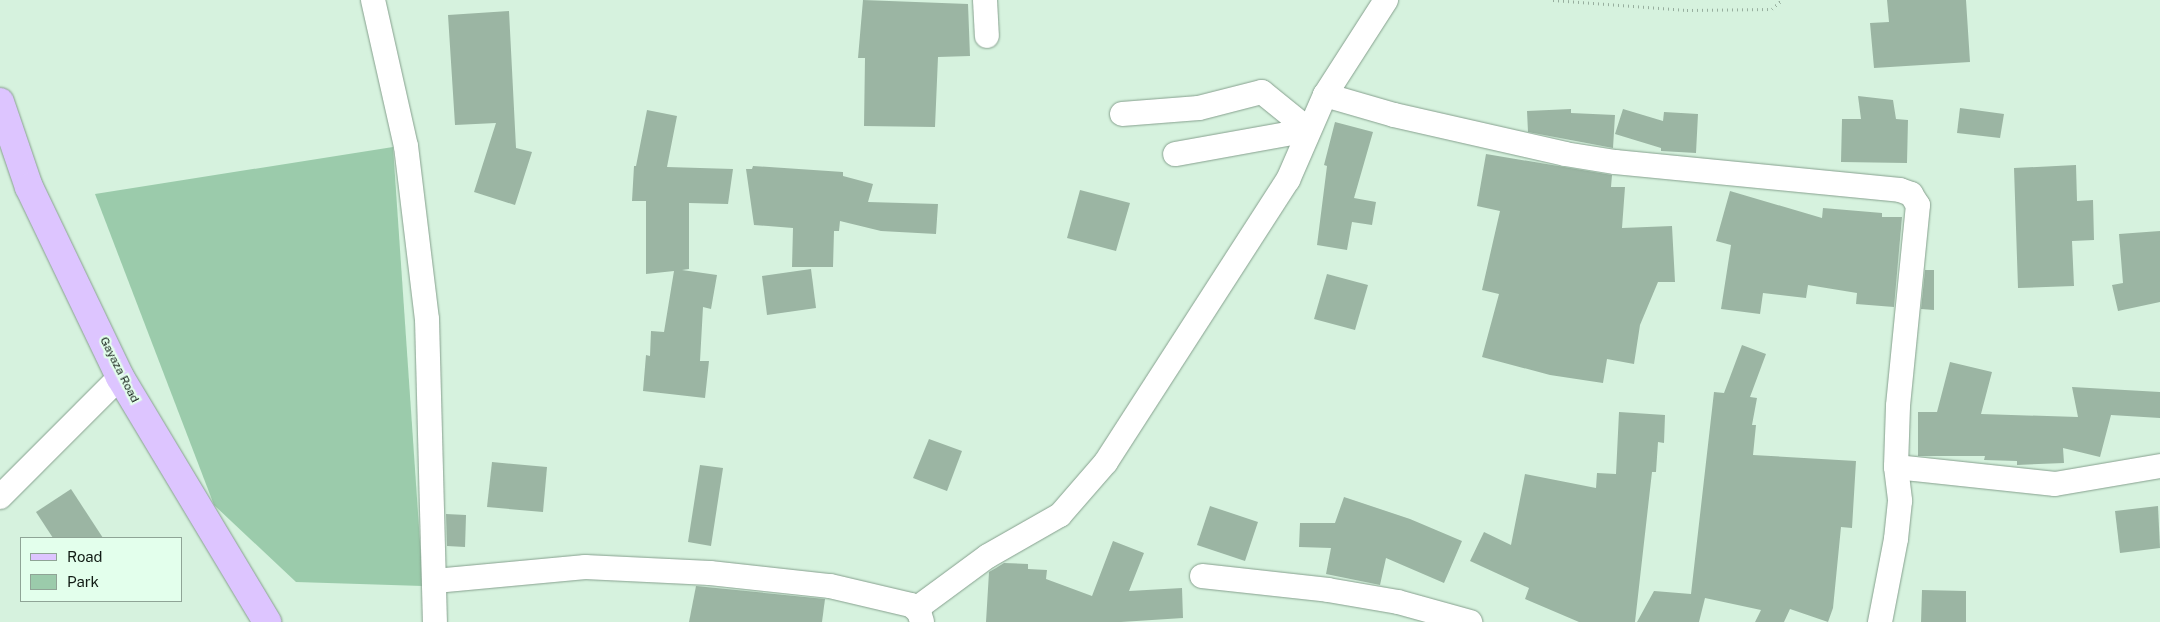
<!DOCTYPE html>
<html>
<head>
<meta charset="utf-8">
<style>
  body { margin:0 }
  #map { position:relative; width:2160px; height:622px; overflow:hidden; background:#d6f2de; font-family:"Public Sans",sans-serif }
  div>[style] { position:absolute }
  .green>* { inset:0; background:#9bcbab }
  .building>* { inset:0; background:#9bb5a3 }
  .path>* { height:3px; margin-top:-1.5px; transform-origin:0; background:repeating-linear-gradient(90deg,#97ae9e 0 1px,transparent 0 5px) }
  .roads { filter:drop-shadow(0 0 1px #86a08e) drop-shadow(0 0 1px #86a08e) }
  .minor>* { height:24px; margin:-12px; padding:0 12px; transform-origin:12px; border-radius:12px; background:#fff }
  .primary>* { height:28px; margin:-14px; padding:0 14px; transform-origin:14px; border-radius:14px; background:#ddc5ff }
  span { translate:-50% -50%; white-space:nowrap; text-align:center; line-height:1.15; -webkit-text-stroke:4.5px #e3ffec; paint-order:stroke }
  .street-label { font-size:12px; color:#121c15 }
  .legend { position:absolute; left:20px; top:537px; width:162px; height:65px; box-sizing:border-box; background:#e3ffec; border:1px solid #8fa496; margin:0; padding:6px 9px; list-style:none; font-size:15px; color:#121c15 }
  .legend li { display:flex; align-items:center; gap:10px; height:25px }
  .legend b { width:25px; border:1px solid #8fa496 }
</style>
</head>
<body>
<div id="map">
  <div class="green">
    <div style="clip-path:polygon(393px 147px,423px 586px,296px 582px,214px 505px,95px 194px)"></div>
  </div>
  <div class="building">
    <div style="clip-path:polygon(863px 0,968px 4px,970px 56px,938px 57px,935px 127px,864px 126px,865px 58px,858px 58px)"></div>
    <div style="clip-path:polygon(1887px 0,1966px 0,1970px 62px,1874px 68px,1870px 23px,1889px 22px)"></div>
    <div style="clip-path:polygon(509px 11px,516px 148px,532px 152px,515px 205px,474px 192px,496px 123px,455px 125px,448px 15px)"></div>
    <div style="clip-path:polygon(1858px 96px,1893px 100px,1896px 119px,1908px 120px,1907px 163px,1841px 162px,1842px 119px,1861px 119px)"></div>
    <div style="clip-path:polygon(1960px 108px,2004px 114px,2000px 138px,1957px 133px)"></div>
    <div style="clip-path:polygon(1571px 109px,1571px 113px,1615px 115px,1613px 148px,1528px 132px,1527px 111px)"></div>
    <div style="clip-path:polygon(1623px 109px,1663px 121px,1664px 112px,1698px 114px,1696px 153px,1661px 151px,1661px 148px,1615px 134px)"></div>
    <div style="clip-path:polygon(647px 110px,677px 116px,667px 167px,733px 169px,728px 204px,689px 203px,689px 269px,682px 270px,717px 275px,711px 309px,703px 307px,700px 361px,709px 361px,705px 398px,643px 391px,646px 355px,650px 356px,651px 331px,664px 332px,674px 271px,646px 274px,646px 201px,632px 201px,634px 166px,636px 166px)"></div>
    <div style="clip-path:polygon(1335px 122px,1373px 132px,1354px 198px,1376px 202px,1372px 225px,1352px 222px,1347px 250px,1317px 245px,1327px 166px,1324px 165px)"></div>
    <div style="clip-path:polygon(1486px 154px,1612px 175px,1611px 187px,1625px 187px,1622px 228px,1672px 226px,1675px 282px,1658px 282px,1640px 325px,1634px 364px,1607px 359px,1603px 383px,1550px 375px,1482px 357px,1499px 294px,1482px 290px,1500px 211px,1477px 206px)"></div>
    <div style="clip-path:polygon(2076px 165px,2077px 201px,2093px 200px,2094px 240px,2072px 241px,2074px 286px,2018px 288px,2014px 168px)"></div>
    <div style="clip-path:polygon(753px 166px,843px 172px,843px 176px,873px 184px,868px 202px,938px 204px,936px 234px,881px 231px,840px 221px,839px 231px,834px 231px,833px 267px,792px 267px,793px 228px,754px 225px,746px 169px,752px 169px)"></div>
    <div style="clip-path:polygon(1080px 190px,1130px 203px,1116px 251px,1067px 238px)"></div>
    <div style="clip-path:polygon(1730px 191px,1822px 218px,1823px 208px,1882px 213px,1882px 217px,1902px 217px,1894px 307px,1856px 304px,1857px 293px,1808px 285px,1806px 298px,1763px 293px,1760px 314px,1721px 309px,1731px 245px,1716px 241px)"></div>
    <div style="clip-path:polygon(2160px 231px,2160px 302px,2118px 311px,2112px 285px,2123px 283px,2119px 234px)"></div>
    <div style="clip-path:polygon(811px 269px,816px 308px,767px 315px,762px 276px)"></div>
    <div style="clip-path:polygon(1925px 270px,1934px 270px,1934px 310px,1921px 309px)"></div>
    <div style="clip-path:polygon(1327px 274px,1368px 285px,1355px 330px,1314px 319px)"></div>
    <div style="clip-path:polygon(1742px 345px,1766px 354px,1750px 397px,1757px 398px,1752px 425px,1756px 425px,1753px 455px,1856px 461px,1852px 528px,1841px 527px,1833px 608px,1828px 622px,1790px 609px,1784px 622px,1755px 622px,1761px 610px,1705px 598px,1699px 622px,1637px 622px,1654px 591px,1691px 594px,1714px 392px,1724px 393px)"></div>
    <div style="clip-path:polygon(1950px 362px,1992px 372px,1981px 414px,2078px 417px,2072px 387px,2160px 392px,2160px 418px,2111px 415px,2100px 457px,2063px 448px,2064px 463px,2017px 465px,2017px 461px,1984px 460px,1985px 456px,1918px 456px,1918px 412px,1937px 412px)"></div>
    <div style="clip-path:polygon(1619px 412px,1665px 415px,1664px 443px,1658px 442px,1656px 472px,1652px 472px,1635px 622px,1579px 622px,1525px 599px,1529px 588px,1470px 561px,1484px 532px,1511px 545px,1525px 474px,1596px 488px,1597px 473px,1616px 474px)"></div>
    <div style="clip-path:polygon(929px 439px,962px 451px,947px 491px,913px 478px)"></div>
    <div style="clip-path:polygon(492px 462px,547px 467px,543px 512px,487px 507px)"></div>
    <div style="clip-path:polygon(700px 465px,723px 468px,711px 546px,688px 542px)"></div>
    <div style="clip-path:polygon(71px 489px,103px 538px,53px 538px,36px 512px)"></div>
    <div style="clip-path:polygon(1344px 497px,1410px 519px,1462px 541px,1444px 583px,1386px 558px,1380px 585px,1326px 574px,1331px 548px,1299px 547px,1300px 523px,1335px 523px)"></div>
    <div style="clip-path:polygon(1210px 506px,1258px 522px,1245px 561px,1197px 545px)"></div>
    <div style="clip-path:polygon(2158px 506px,2160px 548px,2120px 553px,2115px 511px)"></div>
    <div style="clip-path:polygon(446px 514px,466px 515px,465px 547px,447px 546px)"></div>
    <div style="clip-path:polygon(1113px 541px,1144px 553px,1129px 591px,1182px 588px,1183px 618px,1121px 622px,986px 622px,989px 572px,996px 568px,1004px 563px,1028px 564px,1028px 569px,1047px 570px,1046px 579px,1092px 596px)"></div>
    <div style="clip-path:polygon(696px 586px,825px 599px,822px 622px,689px 622px)"></div>
    <div style="clip-path:polygon(1922px 590px,1966px 591px,1966px 622px,1921px 622px)"></div>
  </div>
  <div class="path">
    <div style="left:1553px;top:0;width:134px;rotate:4.3deg"></div>
    <div style="left:1687px;top:10px;width:85px;rotate:-0.7deg"></div>
    <div style="left:1772px;top:9px;width:13px;rotate:-42deg"></div>
  </div>
  <div class="roads">
    <div class="minor">
      <div style="left:373px;top:0;width:150px;rotate:77.3deg"></div>
      <div style="left:406px;top:146px;width:174px;rotate:83.1deg"></div>
      <div style="left:427px;top:319px;width:303px;rotate:88.5deg"></div>
      <div style="left:985px;top:0;width:36px;rotate:87deg"></div>
      <div style="left:1325px;top:95px;width:72px;rotate:16.2deg"></div>
      <div style="left:1394px;top:115px;width:175px;rotate:12.8deg"></div>
      <div style="left:1565px;top:154px;width:51px;rotate:9.1deg"></div>
      <div style="left:1615px;top:162px;width:286px;rotate:5.6deg"></div>
      <div style="left:1900px;top:190px;width:12px;rotate:20deg"></div>
      <div style="left:1911px;top:194px;width:13px;rotate:58deg"></div>
      <div style="left:1918px;top:205px;width:202px;rotate:95.7deg"></div>
      <div style="left:1898px;top:406px;width:61px;rotate:91.9deg"></div>
      <div style="left:1896px;top:467px;width:34px;rotate:83deg"></div>
      <div style="left:1900px;top:501px;width:38px;rotate:96deg"></div>
      <div style="left:1896px;top:539px;width:85px;rotate:100.9deg"></div>
      <div style="left:1122px;top:114px;width:77px;rotate:-4.5deg"></div>
      <div style="left:1199px;top:108px;width:65px;rotate:-14.3deg"></div>
      <div style="left:1262px;top:92px;width:60px;rotate:39deg"></div>
      <div style="left:1309px;top:130px;width:136px;rotate:169.8deg"></div>
      <div style="left:1896px;top:467px;width:160px;rotate:6.1deg"></div>
      <div style="left:2055px;top:484px;width:107px;rotate:-9.7deg"></div>
      <div style="left:0;top:497px;width:170px;rotate:-45deg"></div>
      <div style="left:1202px;top:576px;width:127px;rotate:6.3deg"></div>
      <div style="left:1328px;top:590px;width:71px;rotate:9.7deg"></div>
      <div style="left:1398px;top:602px;width:75px;rotate:15.5deg"></div>
      <div style="left:435px;top:581px;width:151px;rotate:-5.3deg"></div>
      <div style="left:585px;top:567px;width:125px;rotate:2.7deg"></div>
      <div style="left:710px;top:573px;width:121px;rotate:6.2deg"></div>
      <div style="left:830px;top:586px;width:83px;rotate:13.2deg"></div>
      <div style="left:911px;top:605px;width:11px;rotate:41deg"></div>
      <div style="left:919px;top:612px;width:10px;rotate:73deg"></div>
      <div style="left:916px;top:609px;width:89px;rotate:-36.4deg"></div>
      <div style="left:988px;top:556px;width:83px;rotate:-29.7deg"></div>
      <div style="left:1060px;top:515px;width:70px;rotate:-49deg"></div>
      <div style="left:1106px;top:462px;width:336px;rotate:-57.2deg"></div>
      <div style="left:1288px;top:180px;width:93px;rotate:-66.5deg"></div>
      <div style="left:1325px;top:95px;width:113px;rotate:-57.3deg"></div>
    </div>
    <div class="primary">
      <div style="left:0;top:102px;width:90px;rotate:71.2deg"></div>
      <div style="left:29px;top:187px;width:211px;rotate:64.4deg"></div>
      <div style="left:120px;top:377px;width:286px;rotate:59deg"></div>
    </div>
  </div>
  <div class="street-label">
    <span style="left:119px;top:370px;rotate:63deg">Gayaza Road</span>
  </div>
  <ul class="legend">
  <li><b style="height:6px;background:#ddc5ff"></b>Road</li>
  <li><b style="height:14px;background:#9bcbab"></b>Park</li>
  </ul>
</div>
</body>
</html>
